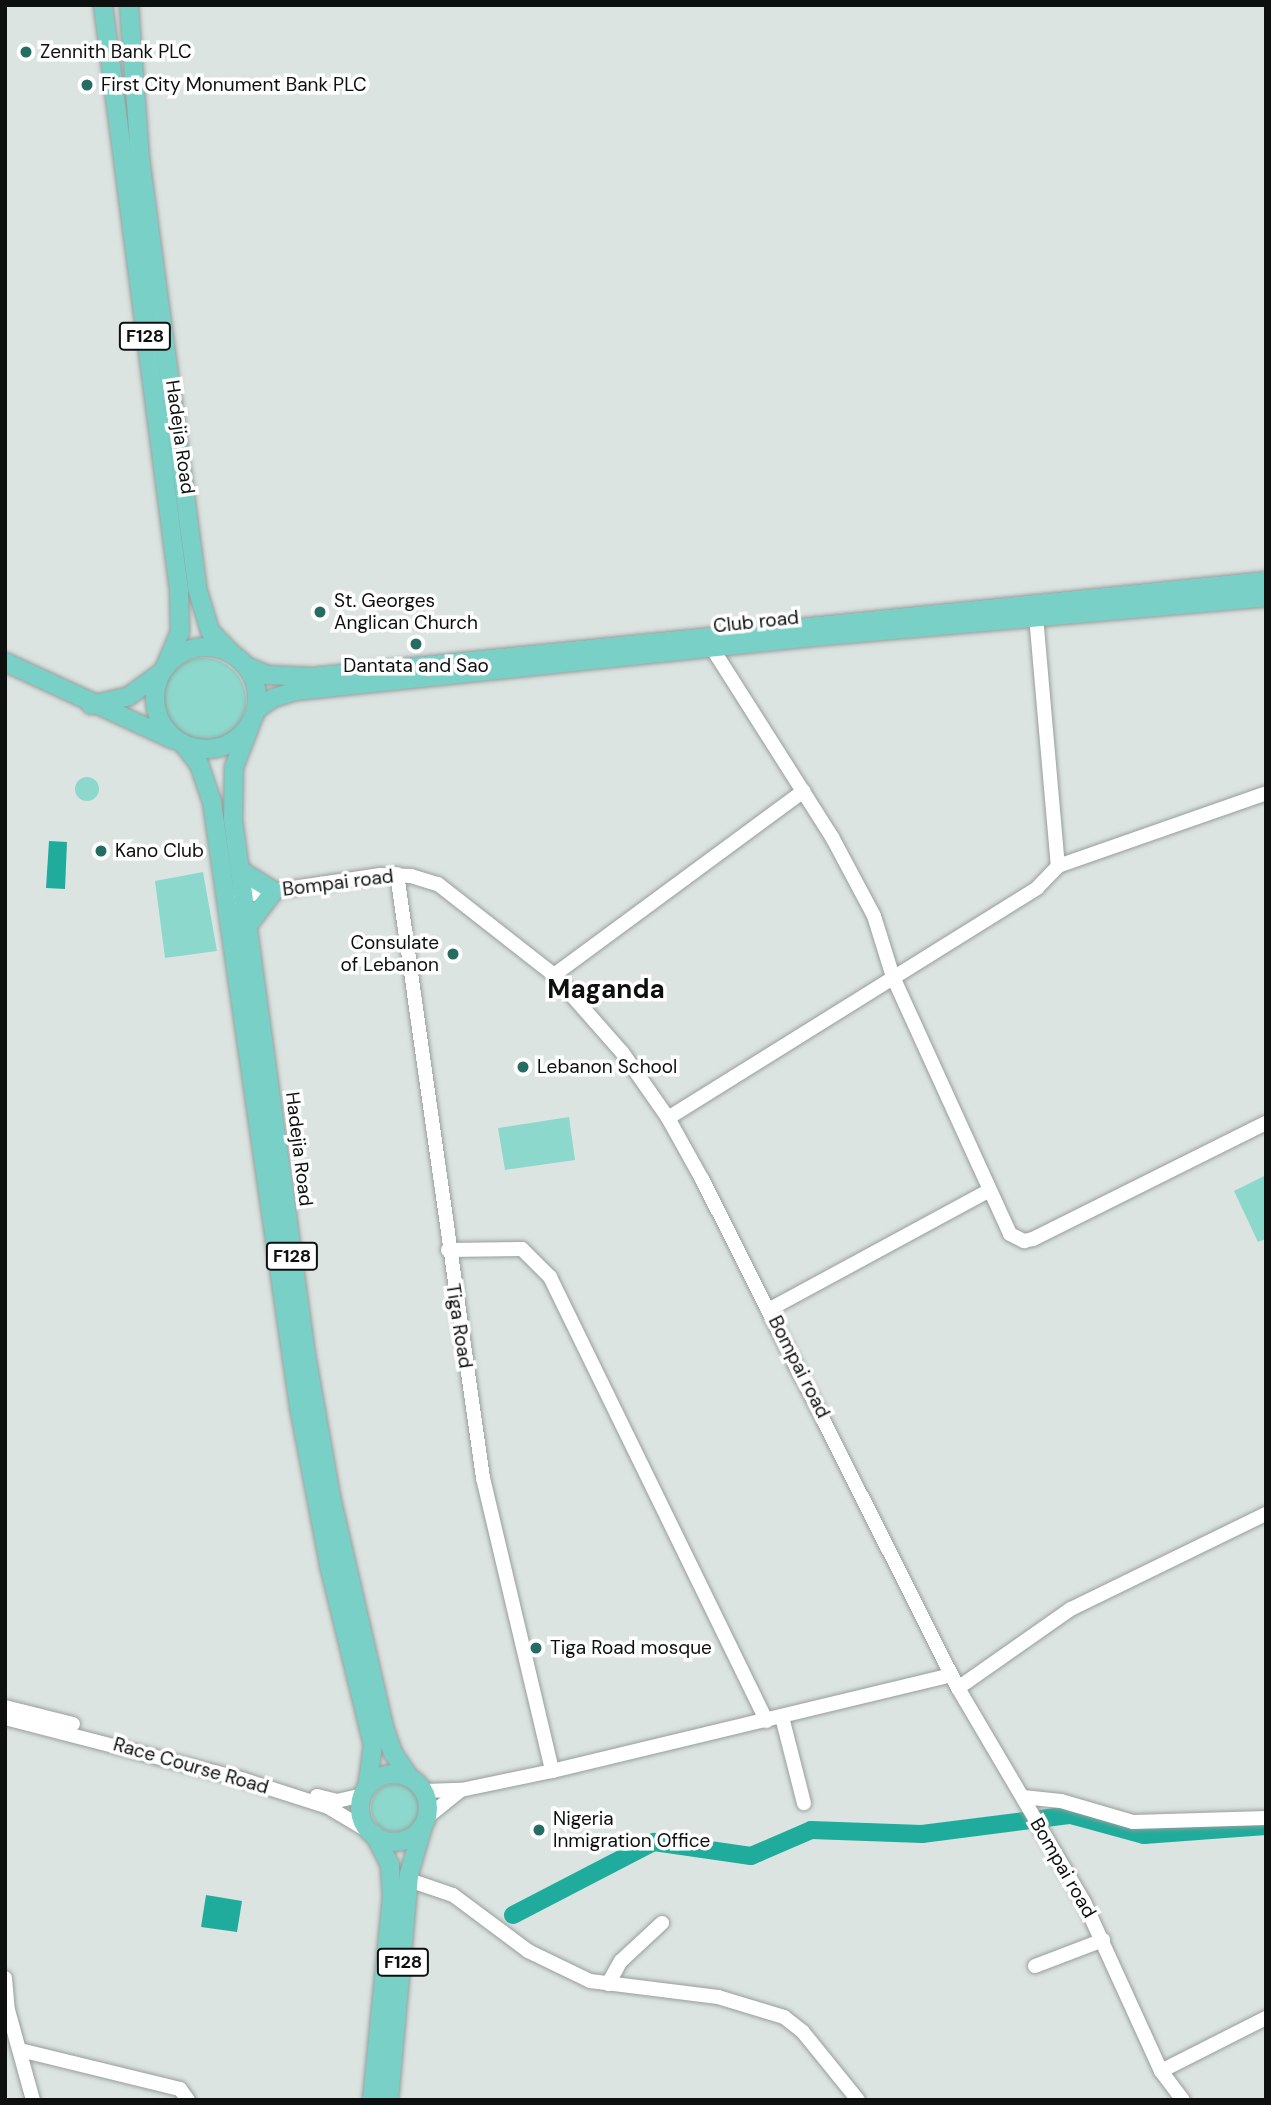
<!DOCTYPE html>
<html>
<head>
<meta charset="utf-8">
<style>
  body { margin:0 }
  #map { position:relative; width:1271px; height:2105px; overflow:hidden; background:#dce4e2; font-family:"DM Sans",sans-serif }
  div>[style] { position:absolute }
  .green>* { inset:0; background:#8dd8cc }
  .round { border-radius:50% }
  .water>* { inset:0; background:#1fac9c }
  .river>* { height:18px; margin:-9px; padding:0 9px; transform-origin:9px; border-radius:9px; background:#1fac9c }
  .roads { filter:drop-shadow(0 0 2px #979e9c) drop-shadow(0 0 2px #979e9c) }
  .minor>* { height:14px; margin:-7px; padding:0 7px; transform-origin:7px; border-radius:7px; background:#fff }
  .major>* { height:18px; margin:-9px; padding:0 9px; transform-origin:9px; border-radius:9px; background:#79d0c6 }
  .major>.ring { margin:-9px; padding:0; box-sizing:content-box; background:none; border:18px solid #79d0c6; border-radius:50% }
  .dots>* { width:19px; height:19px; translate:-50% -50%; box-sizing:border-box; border:4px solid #fff; border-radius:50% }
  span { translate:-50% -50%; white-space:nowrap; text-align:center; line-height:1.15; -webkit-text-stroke:7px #fff; paint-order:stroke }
  .shield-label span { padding:2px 5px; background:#fff; border:2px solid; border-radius:5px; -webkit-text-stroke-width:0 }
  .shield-label { font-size:18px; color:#0e1010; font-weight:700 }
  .poi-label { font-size:19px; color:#0e1010 }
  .left { translate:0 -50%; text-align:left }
  .right { translate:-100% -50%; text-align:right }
  .street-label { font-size:19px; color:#0e1010 }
  .district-label { font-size:26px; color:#0e1010; font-weight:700 }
  .frame { position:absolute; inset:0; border:7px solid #0e1010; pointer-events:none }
</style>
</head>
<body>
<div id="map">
  <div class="green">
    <div class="round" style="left:162px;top:658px;width:84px;height:84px"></div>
    <div class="round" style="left:75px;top:777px;width:24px;height:24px"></div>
    <div style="clip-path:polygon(203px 872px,217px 951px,165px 958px,155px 881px)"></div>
    <div style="clip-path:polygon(569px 1117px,575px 1160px,505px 1170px,498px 1128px)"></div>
    <div style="clip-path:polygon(1266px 1175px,1266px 1239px,1258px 1242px,1234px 1191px)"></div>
    <div class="round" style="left:371px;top:1784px;width:48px;height:48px"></div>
  </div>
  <div class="water">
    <div style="clip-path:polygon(49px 841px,67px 842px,65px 889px,46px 888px)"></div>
    <div style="clip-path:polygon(206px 1895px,242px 1901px,237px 1932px,201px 1927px)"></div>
  </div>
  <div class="river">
    <div style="left:513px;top:1915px;width:159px;rotate:-27.4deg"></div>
    <div style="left:654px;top:1842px;width:98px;rotate:8.2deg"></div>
    <div style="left:751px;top:1856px;width:65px;rotate:-23.4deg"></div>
    <div style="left:811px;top:1830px;width:111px;rotate:2.1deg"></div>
    <div style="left:922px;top:1834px;width:150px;rotate:-7.3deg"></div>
    <div style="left:1071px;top:1815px;width:76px;rotate:15.3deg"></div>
    <div style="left:1144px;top:1835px;width:122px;rotate:-4.2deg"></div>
  </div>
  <div class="roads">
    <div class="minor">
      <div style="left:1036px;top:616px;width:251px;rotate:85deg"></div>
      <div style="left:712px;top:648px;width:224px;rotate:57.6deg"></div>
      <div style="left:832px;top:837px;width:89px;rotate:62deg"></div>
      <div style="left:874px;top:916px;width:64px;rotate:72.7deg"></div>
      <div style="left:893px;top:977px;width:282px;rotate:65.5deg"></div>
      <div style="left:1010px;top:1234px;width:16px;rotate:27deg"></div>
      <div style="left:1024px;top:1241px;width:9px;rotate:-13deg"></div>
      <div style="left:1033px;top:1239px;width:260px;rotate:-26.5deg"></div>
      <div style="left:397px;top:874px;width:610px;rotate:81.9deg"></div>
      <div style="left:483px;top:1478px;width:301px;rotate:76.7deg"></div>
      <div style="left:233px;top:897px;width:149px;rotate:-8.5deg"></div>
      <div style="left:380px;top:875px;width:31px;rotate:2deg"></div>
      <div style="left:411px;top:876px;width:28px;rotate:17deg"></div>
      <div style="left:438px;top:884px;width:147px;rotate:38.1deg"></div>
      <div style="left:554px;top:975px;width:103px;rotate:48.6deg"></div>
      <div style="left:622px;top:1052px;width:80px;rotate:55.1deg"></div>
      <div style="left:668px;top:1118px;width:70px;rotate:60.9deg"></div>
      <div style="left:702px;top:1179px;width:570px;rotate:63.3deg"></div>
      <div style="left:958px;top:1688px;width:248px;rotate:59.5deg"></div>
      <div style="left:1084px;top:1902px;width:186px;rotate:65.5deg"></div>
      <div style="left:1161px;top:2071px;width:36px;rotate:53deg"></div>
      <div style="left:554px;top:975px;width:310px;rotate:-36.4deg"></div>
      <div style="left:668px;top:1118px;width:435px;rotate:-31.9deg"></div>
      <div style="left:1037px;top:888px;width:30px;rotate:-46deg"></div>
      <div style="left:1058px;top:866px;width:220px;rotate:-19.3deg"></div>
      <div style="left:448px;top:1250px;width:74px;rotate:-0.8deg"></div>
      <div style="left:522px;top:1249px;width:40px;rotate:45deg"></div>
      <div style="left:550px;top:1277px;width:494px;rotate:64deg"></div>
      <div style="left:770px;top:1309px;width:248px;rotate:-28.4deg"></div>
      <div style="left:958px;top:1688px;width:138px;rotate:-35deg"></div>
      <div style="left:1071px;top:1609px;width:217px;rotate:-26deg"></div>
      <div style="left:5px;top:1707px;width:70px;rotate:14deg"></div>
      <div style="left:782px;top:1717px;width:89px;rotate:75.7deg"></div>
      <div style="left:5px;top:1718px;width:247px;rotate:14.5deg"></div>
      <div style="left:244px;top:1780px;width:88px;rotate:17.8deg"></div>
      <div style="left:328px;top:1807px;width:49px;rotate:30.8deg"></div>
      <div style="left:424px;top:1791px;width:37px;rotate:-2deg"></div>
      <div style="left:461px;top:1790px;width:93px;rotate:-11.8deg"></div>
      <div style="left:552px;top:1771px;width:410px;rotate:-13.5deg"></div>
      <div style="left:317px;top:1796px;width:21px;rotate:14deg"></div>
      <div style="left:337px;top:1801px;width:28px;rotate:-13deg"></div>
      <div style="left:1023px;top:1797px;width:38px;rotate:6deg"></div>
      <div style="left:1061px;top:1801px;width:75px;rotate:16.3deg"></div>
      <div style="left:1133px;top:1822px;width:133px;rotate:-1.7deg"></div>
      <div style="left:426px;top:1818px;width:45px;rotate:-38.7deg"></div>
      <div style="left:409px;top:1880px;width:46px;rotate:18.8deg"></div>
      <div style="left:453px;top:1895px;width:94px;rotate:36.7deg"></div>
      <div style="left:528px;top:1951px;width:69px;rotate:25.8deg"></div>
      <div style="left:590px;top:1981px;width:129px;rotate:7.1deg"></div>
      <div style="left:718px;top:1997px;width:69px;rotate:16.9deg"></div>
      <div style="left:784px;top:2017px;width:24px;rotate:38deg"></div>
      <div style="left:803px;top:2032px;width:87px;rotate:51deg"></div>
      <div style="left:1035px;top:1966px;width:73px;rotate:-20.9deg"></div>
      <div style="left:5px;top:1978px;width:32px;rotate:85deg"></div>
      <div style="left:8px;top:2010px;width:93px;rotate:74.5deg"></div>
      <div style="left:608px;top:1984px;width:26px;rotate:-61deg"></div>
      <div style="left:621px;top:1961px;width:56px;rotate:-42.8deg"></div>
      <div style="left:20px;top:2050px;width:165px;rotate:13.7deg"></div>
      <div style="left:180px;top:2089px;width:14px;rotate:54deg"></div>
      <div style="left:1161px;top:2071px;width:118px;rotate:-26.8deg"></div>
    </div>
    <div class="major">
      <div style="left:103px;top:5px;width:590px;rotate:82.6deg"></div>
      <div style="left:179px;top:590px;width:42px;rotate:88.6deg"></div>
      <div style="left:180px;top:632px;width:36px;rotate:113deg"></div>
      <div style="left:129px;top:5px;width:153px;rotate:85.9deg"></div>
      <div style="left:140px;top:158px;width:434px;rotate:82.4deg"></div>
      <div style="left:197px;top:588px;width:45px;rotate:73.2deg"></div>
      <div style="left:210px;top:631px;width:30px;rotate:46deg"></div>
      <div class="ring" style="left:155px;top:647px;width:84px;height:84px"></div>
      <div style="left:5px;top:662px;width:184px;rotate:24.8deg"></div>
      <div style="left:244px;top:665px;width:25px;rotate:23deg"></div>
      <div style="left:267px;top:675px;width:46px;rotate:2.5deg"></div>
      <div style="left:313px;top:677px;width:958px;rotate:-5.75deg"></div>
      <div style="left:91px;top:705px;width:39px;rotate:-13deg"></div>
      <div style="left:129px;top:696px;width:37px;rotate:-36deg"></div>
      <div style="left:256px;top:710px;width:21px;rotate:-35deg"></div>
      <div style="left:273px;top:698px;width:24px;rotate:-17deg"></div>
      <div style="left:296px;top:691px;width:520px;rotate:-5.96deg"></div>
      <div style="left:813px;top:637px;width:455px;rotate:-5deg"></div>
      <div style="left:250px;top:726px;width:44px;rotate:111.3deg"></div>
      <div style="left:234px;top:767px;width:53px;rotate:91.1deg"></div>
      <div style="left:233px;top:820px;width:540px;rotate:82.23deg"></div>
      <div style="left:306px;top:1355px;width:144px;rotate:80deg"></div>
      <div style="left:331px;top:1497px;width:236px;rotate:77deg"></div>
      <div style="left:384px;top:1727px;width:28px;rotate:71deg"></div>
      <div style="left:393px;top:1753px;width:30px;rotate:56deg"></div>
      <div style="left:184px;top:745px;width:24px;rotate:52deg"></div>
      <div style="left:199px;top:764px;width:40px;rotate:71.1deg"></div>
      <div style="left:212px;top:802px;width:611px;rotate:81.82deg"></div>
      <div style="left:299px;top:1407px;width:161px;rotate:79.2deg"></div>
      <div style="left:329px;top:1565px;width:185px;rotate:76.3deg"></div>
      <div style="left:373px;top:1745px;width:43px;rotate:97.9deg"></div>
      <div style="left:240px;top:870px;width:40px;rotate:32deg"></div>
      <div style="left:274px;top:891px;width:43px;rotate:127.4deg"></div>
      <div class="ring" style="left:360px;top:1774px;width:50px;height:50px"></div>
      <div style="left:372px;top:2100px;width:204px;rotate:-84.4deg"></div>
      <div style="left:392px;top:1897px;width:32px;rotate:-94deg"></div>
      <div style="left:390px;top:1865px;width:35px;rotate:-117deg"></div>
      <div style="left:389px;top:2100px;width:227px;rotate:-84.9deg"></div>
      <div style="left:409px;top:1874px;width:50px;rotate:-73.7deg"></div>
    </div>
  </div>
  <div class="dots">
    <div style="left:26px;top:52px;background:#256d63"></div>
    <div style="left:87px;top:85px;background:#256d63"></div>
    <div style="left:320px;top:612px;background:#256d63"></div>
    <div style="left:416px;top:644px;background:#256d63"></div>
    <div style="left:101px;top:851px;background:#256d63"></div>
    <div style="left:453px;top:954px;background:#256d63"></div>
    <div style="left:523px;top:1067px;background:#256d63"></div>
    <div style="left:536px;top:1648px;background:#256d63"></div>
    <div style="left:539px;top:1830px;background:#256d63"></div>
  </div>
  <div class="shield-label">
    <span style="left:145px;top:336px">F128</span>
    <span style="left:292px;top:1256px">F128</span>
    <span style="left:403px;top:1962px">F128</span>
  </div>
  <div class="poi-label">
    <span class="left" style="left:40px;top:52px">Zennith Bank PLC</span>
    <span class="left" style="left:101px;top:85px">First City Monument Bank PLC</span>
    <span class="left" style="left:334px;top:612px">St. Georges<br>Anglican Church</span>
    <span style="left:416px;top:666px">Dantata and Sao</span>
    <span class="left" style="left:115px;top:851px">Kano Club</span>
    <span class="right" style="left:439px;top:954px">Consulate<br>of Lebanon</span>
    <span class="left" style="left:537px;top:1067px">Lebanon School</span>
    <span class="left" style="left:550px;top:1648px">Tiga Road mosque</span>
    <span class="left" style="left:553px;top:1830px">Nigeria<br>Inmigration Office</span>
  </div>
  <div class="street-label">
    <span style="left:180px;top:437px;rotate:82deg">Hadejia Road</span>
    <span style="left:756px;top:622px;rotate:-6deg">Club road</span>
    <span style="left:338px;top:883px;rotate:-7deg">Bompai road</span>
    <span style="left:299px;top:1149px;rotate:83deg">Hadejia Road</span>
    <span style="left:459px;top:1326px;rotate:81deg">Tiga Road</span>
    <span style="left:799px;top:1367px;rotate:63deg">Bompai road</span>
    <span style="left:191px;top:1766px;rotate:16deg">Race Course Road</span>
    <span style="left:1063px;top:1868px;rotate:60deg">Bompai road</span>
  </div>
  <div class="district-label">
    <span style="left:606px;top:990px">Maganda</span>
  </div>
  <div class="frame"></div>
</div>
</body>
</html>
